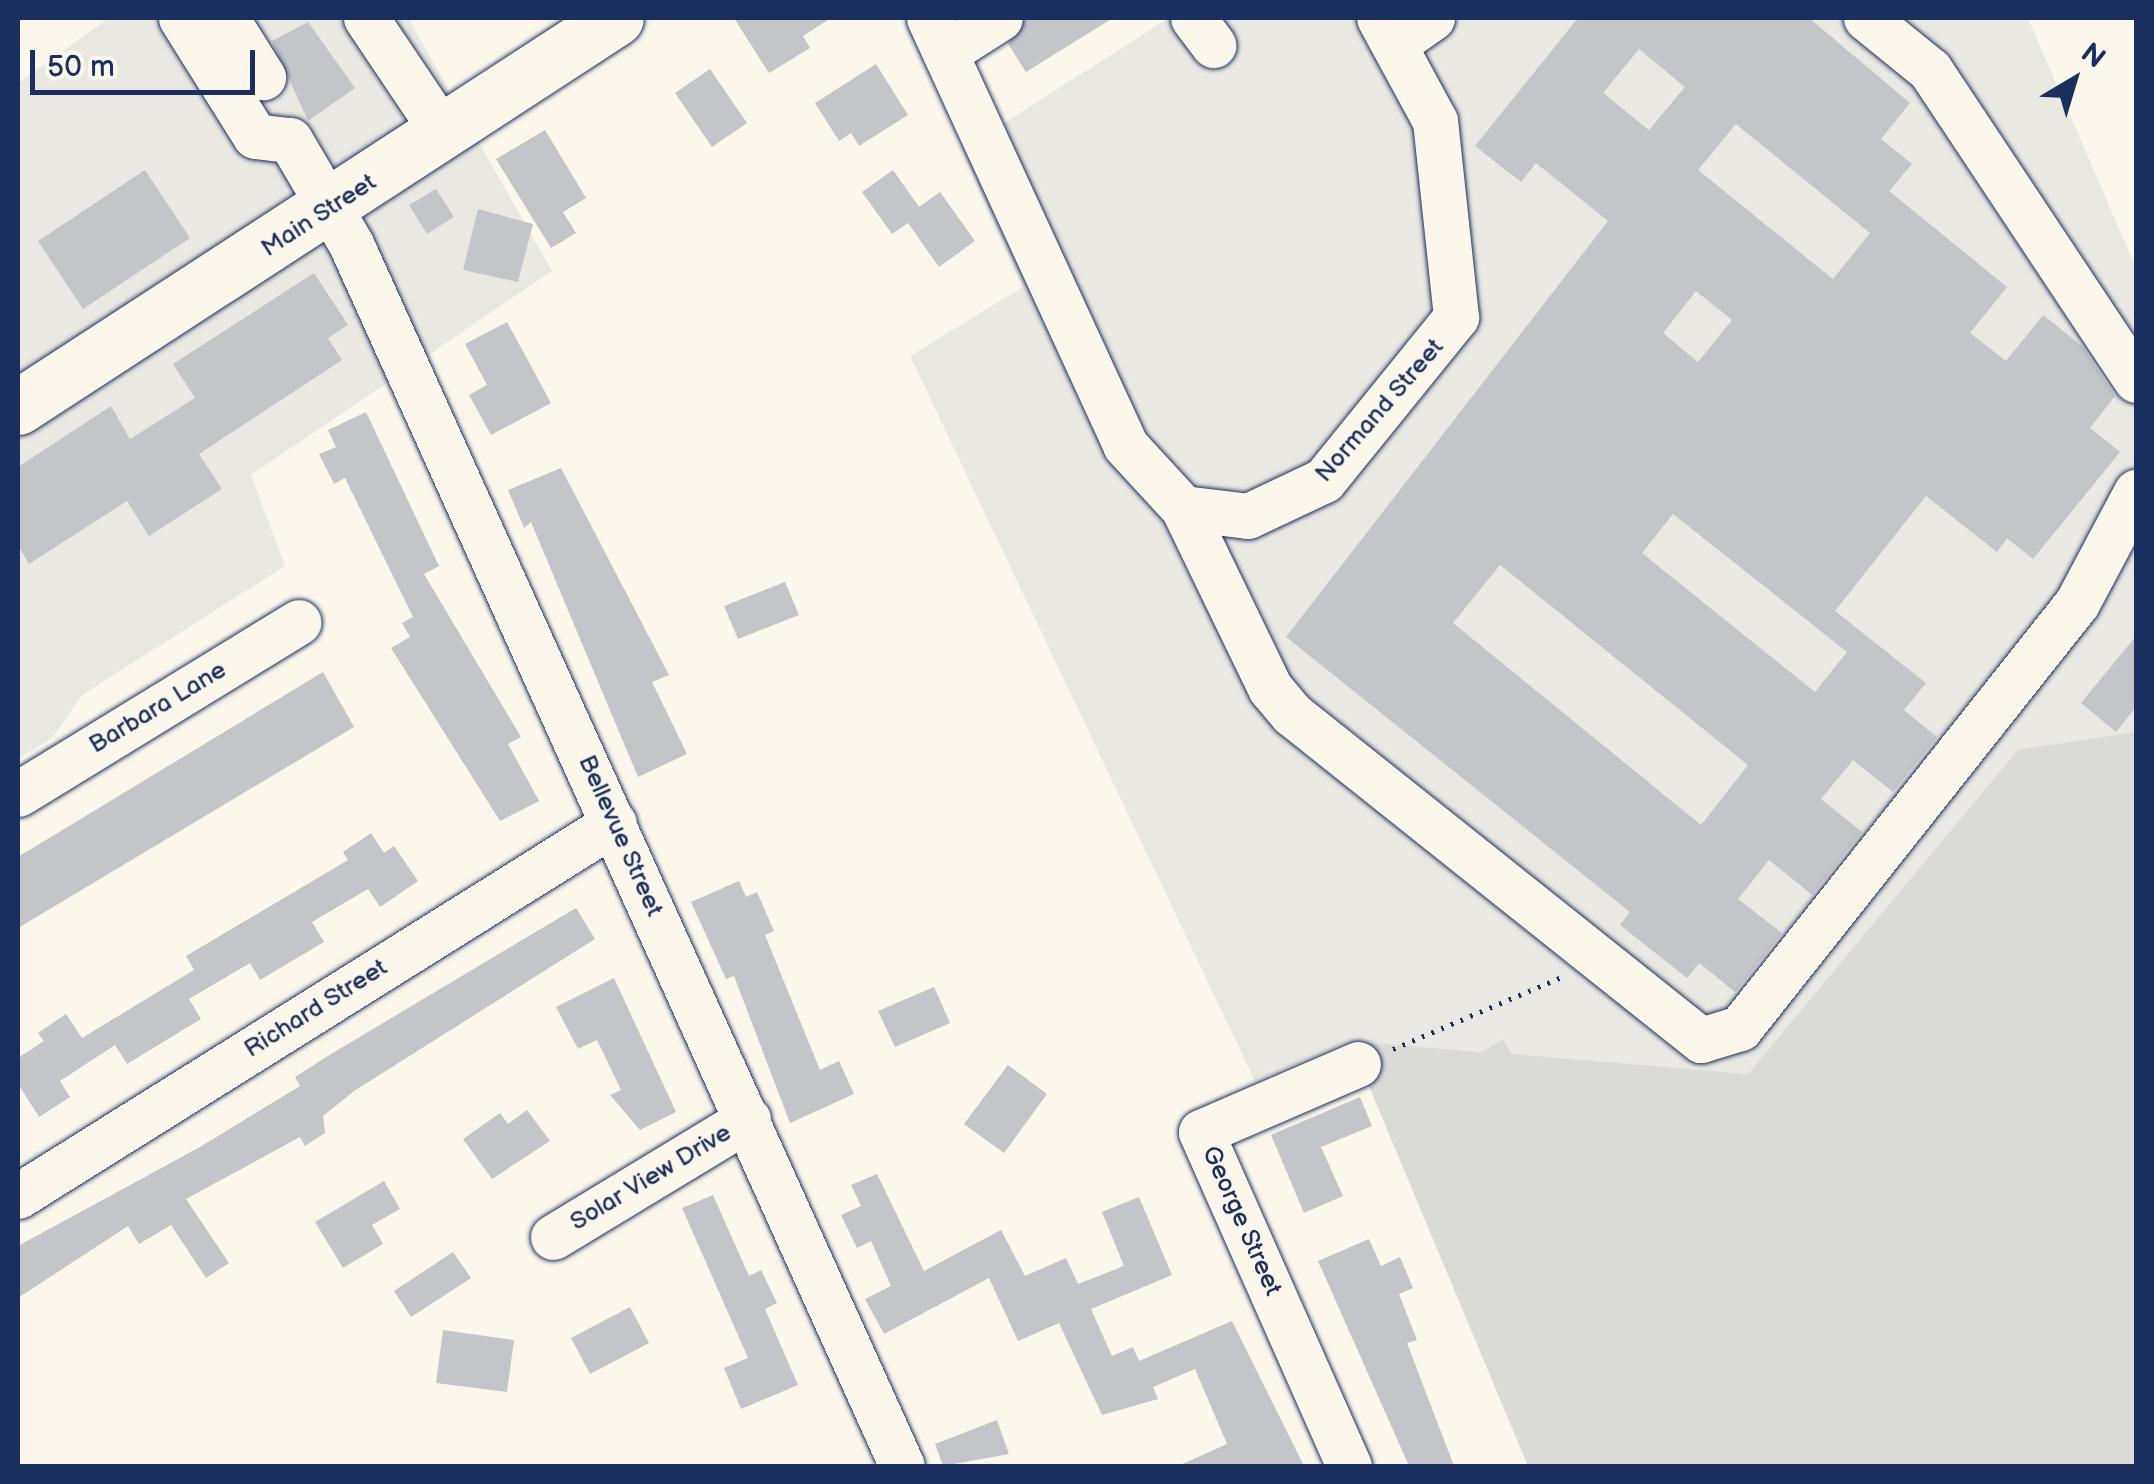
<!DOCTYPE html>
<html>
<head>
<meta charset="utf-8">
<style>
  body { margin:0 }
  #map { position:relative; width:2154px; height:1484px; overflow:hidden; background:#fbf7ec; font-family:"Balsamiq Sans",sans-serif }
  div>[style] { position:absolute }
  .built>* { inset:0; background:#eae8e2 }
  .green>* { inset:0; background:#dadad7 }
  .building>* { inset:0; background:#c3c5c9 }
  .path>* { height:5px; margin-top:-2.5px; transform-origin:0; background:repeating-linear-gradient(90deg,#1b2f5e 0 2.5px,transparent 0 10.5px) }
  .roads { filter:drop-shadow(0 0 2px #1b2f5e) drop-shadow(0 0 2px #1b2f5e) }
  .minor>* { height:45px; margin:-22.5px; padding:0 22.5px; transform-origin:22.5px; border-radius:22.5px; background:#fbf7ec }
  .major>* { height:55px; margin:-27.5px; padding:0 27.5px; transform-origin:27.5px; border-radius:27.5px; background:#fbf7ec }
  span { translate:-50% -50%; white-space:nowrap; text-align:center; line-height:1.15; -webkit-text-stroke:9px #fbf7ec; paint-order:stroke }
  .street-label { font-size:25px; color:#1b2f5e }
  .frame { position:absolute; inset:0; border:20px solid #1b2f5e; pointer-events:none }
  .north { position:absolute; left:2024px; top:30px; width:100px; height:100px; -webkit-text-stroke:8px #fbf7ec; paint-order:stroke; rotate:38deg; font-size:28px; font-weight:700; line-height:40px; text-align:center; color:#1b2f5e }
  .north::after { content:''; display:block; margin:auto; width:35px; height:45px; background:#1b2f5e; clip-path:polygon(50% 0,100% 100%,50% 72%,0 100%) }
  .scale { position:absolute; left:30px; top:50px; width:225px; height:45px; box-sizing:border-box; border:5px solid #1b2f5e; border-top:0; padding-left:12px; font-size:30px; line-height:35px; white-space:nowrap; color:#1b2f5e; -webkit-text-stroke:8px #fbf7ec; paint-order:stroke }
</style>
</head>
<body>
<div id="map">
  <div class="built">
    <div style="clip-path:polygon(109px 18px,408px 18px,552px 271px,251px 475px,285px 566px,82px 695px,52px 738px,18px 759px,18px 83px)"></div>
    <div style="clip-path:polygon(1169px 18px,2028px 18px,2136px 268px,2136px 732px,2018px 751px,1748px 1074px,1350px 1041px,1255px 1081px,910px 356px,1023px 287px,962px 150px)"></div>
  </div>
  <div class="green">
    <div style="clip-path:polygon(2136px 732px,2136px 1466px,1528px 1466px,1350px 1041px,1482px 1052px,1503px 1039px,1511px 1054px,1748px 1074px,2018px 750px)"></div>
  </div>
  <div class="building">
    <div style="clip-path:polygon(734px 18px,831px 18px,803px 36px,810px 48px,769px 73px)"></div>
    <div style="clip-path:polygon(1026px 18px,1113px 18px,1026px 72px,1008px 44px)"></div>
    <div style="clip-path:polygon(evenodd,1578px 18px,1809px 18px,1910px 103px,1881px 139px,1912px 164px,1889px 191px,2007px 287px,1970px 333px,2006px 361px,2043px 315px,2082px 346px,2115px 396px,2090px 428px,2120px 452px,2033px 559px,2007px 538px,1997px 552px,1926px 496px,1835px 611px,1926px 683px,1904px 710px,1937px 737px,1893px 792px,1853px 760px,1821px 799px,1862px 832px,1812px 895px,1769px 860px,1738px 899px,1782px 933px,1735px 992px,1699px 963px,1687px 978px,1620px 925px,1630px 912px,1286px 637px,1608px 221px,1536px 163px,1521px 182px,1475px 146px,1578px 18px,1639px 49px,1685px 87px,1649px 130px,1603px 93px,1639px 49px,1578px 18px,1736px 124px,1870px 233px,1833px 279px,1698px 170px,1736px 124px,1578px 18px,1696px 291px,1732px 320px,1698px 362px,1663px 333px,1696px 291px,1578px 18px,1673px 514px,1847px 652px,1815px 692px,1642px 553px,1673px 514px,1578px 18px,1500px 565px,1748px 765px,1701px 825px,1453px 623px,1500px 565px)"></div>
    <div style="clip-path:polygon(308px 22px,355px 88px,308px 121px,272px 41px)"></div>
    <div style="clip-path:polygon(876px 64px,908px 115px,859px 146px,851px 133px,839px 141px,815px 103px)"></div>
    <div style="clip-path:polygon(710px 69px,747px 123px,712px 147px,675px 93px)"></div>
    <div style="clip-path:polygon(545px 130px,586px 198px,563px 212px,576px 233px,551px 248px,496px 159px)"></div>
    <div style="clip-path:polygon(145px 170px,190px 238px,83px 309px,38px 241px)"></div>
    <div style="clip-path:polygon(893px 170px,919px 207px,940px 192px,975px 241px,939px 267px,908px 223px,892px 234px,862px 192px)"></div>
    <div style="clip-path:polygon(436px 189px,454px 217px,427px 234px,409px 205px)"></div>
    <div style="clip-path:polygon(478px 209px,533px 224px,518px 282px,463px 270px)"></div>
    <div style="clip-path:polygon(314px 273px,348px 325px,328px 338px,342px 360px,199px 454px,222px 489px,149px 536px,127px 501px,29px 564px,18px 545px,18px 467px,111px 406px,130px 439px,195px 398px,173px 364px)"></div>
    <div style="clip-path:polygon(507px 322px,551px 403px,491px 435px,469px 395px,487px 385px,465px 344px)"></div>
    <div style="clip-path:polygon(366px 412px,439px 566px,424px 574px,521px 737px,508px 744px,539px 801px,500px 821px,391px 648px,410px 637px,402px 623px,413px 617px,345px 478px,334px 484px,319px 454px,336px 447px,328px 430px)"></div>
    <div style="clip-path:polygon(561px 468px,669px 675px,652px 682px,687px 754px,638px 777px,531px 522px,524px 528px,508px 490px)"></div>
    <div style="clip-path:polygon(785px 582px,799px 615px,738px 639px,724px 606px)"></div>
    <div style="clip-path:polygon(2136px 636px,2136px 707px,2116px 732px,2081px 703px)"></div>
    <div style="clip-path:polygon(323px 672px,354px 727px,18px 928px,18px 857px)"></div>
    <div style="clip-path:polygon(371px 833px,384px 853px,394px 846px,418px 881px,380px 907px,368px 889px,312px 922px,324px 942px,260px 980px,250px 963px,189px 999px,201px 1019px,127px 1064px,115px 1045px,60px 1081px,70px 1097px,39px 1117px,18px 1084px,18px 1058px,44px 1041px,38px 1033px,66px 1014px,82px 1038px,194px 970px,186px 956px,348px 860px,343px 852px)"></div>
    <div style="clip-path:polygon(739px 881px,746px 897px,757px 892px,774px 931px,765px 935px,820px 1070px,839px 1061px,854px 1094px,790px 1123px,734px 976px,726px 979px,691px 902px)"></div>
    <div style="clip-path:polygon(576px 908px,595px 939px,354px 1091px,323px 1116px,325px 1133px,305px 1146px,300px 1137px,186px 1199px,229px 1263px,206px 1278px,171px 1225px,139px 1244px,128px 1226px,18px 1298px,18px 1246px,200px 1147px,300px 1086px,295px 1077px,331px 1054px)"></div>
    <div style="clip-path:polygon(614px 978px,676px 1112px,640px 1130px,610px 1095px,621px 1090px,597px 1040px,578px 1049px,556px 1007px)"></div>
    <div style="clip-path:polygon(934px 987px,950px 1023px,895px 1047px,878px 1011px)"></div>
    <div style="clip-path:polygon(1008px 1065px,1047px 1094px,1004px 1153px,964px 1124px)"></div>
    <div style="clip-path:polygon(1360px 1097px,1372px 1126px,1321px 1147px,1343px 1196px,1304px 1213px,1271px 1135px)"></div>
    <div style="clip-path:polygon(527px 1110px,550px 1141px,492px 1179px,463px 1139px,500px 1113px,508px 1124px)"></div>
    <div style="clip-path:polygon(877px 1174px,924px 1271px,1001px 1230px,1025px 1276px,1066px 1258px,1078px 1284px,1124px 1266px,1102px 1212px,1139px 1197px,1172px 1275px,1091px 1309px,1112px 1356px,1133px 1347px,1139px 1361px,1232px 1321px,1304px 1466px,1178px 1466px,1227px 1444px,1195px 1369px,1153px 1387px,1158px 1399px,1102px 1415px,1059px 1323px,1018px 1341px,989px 1278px,884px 1334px,865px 1299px,891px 1286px,871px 1241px,857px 1248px,841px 1215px,861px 1206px,851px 1185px)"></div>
    <div style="clip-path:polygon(384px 1181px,400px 1209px,372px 1225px,383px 1244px,343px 1268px,315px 1222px)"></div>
    <div style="clip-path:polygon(713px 1195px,749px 1276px,761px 1270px,777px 1303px,765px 1309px,798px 1385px,741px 1409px,724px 1368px,748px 1358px,682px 1208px)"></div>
    <div style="clip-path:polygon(1369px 1239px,1381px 1266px,1400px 1257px,1413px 1288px,1399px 1294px,1417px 1340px,1407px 1343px,1454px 1466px,1409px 1466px,1318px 1261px)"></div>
    <div style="clip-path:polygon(453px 1252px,471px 1278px,411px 1317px,394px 1291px)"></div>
    <div style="clip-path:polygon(630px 1307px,649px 1343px,590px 1374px,571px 1338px)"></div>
    <div style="clip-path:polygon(443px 1330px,514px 1340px,507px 1392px,436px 1383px)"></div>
    <div style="clip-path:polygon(997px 1420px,1009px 1454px,943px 1466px,935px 1444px)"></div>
  </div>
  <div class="path">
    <div style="left:1393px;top:1049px;width:184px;rotate:-23.1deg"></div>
  </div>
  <div class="roads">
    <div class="minor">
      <div style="left:181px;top:18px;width:139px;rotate:57.9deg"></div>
      <div style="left:255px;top:136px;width:35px;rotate:7deg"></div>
      <div style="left:290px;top:140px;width:121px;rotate:59.6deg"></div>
      <div style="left:351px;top:244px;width:1340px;rotate:65.73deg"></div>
      <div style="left:226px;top:18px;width:70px;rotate:57.9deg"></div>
      <div style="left:366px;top:18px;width:140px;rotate:56.1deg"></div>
      <div style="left:929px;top:18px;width:470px;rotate:65.3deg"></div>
      <div style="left:1125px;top:445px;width:86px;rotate:47.4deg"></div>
      <div style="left:1183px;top:508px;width:65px;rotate:7deg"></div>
      <div style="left:1248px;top:516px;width:84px;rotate:-25.3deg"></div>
      <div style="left:1324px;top:480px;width:210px;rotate:-51deg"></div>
      <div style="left:1456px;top:317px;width:197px;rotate:-96.1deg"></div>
      <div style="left:1435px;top:121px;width:117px;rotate:-118.5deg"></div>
      <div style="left:1193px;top:18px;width:34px;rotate:53deg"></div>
      <div style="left:1866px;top:18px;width:82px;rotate:39.1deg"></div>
      <div style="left:1930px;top:70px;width:372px;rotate:56.4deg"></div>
      <div style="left:1396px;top:43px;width:44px;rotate:-34.8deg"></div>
      <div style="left:945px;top:53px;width:65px;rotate:-32.5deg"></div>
      <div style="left:1183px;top:508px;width:200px;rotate:64.2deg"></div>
      <div style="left:1270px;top:688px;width:34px;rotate:50deg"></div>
      <div style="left:1292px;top:714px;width:523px;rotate:38.56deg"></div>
      <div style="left:1701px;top:1040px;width:41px;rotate:-17.1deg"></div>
      <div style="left:1740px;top:1028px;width:542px;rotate:-51.59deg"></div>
      <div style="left:2077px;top:603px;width:126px;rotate:-62deg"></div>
      <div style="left:18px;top:794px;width:329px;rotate:-31.5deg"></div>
      <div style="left:18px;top:1196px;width:703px;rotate:-32.04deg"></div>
      <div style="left:553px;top:1237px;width:228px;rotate:-31.2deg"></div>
      <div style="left:1349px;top:1466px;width:365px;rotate:-113.9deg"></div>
      <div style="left:1201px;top:1132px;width:171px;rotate:-23.4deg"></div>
    </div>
    <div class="major">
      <div style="left:18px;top:407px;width:713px;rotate:-33.04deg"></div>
    </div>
  </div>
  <div class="street-label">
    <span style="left:319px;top:216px;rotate:-33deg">Main Street</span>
    <span style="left:1380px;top:411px;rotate:-49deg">Normand Street</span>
    <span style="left:158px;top:708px;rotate:-31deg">Barbara Lane</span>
    <span style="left:620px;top:836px;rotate:66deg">Bellevue Street</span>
    <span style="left:316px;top:1009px;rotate:-32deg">Richard Street</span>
    <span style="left:651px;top:1178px;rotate:-31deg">Solar View Drive</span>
    <span style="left:1241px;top:1221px;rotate:66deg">George Street</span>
  </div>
  <div class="frame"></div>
  <div class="north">N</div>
  <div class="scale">50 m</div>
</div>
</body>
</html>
